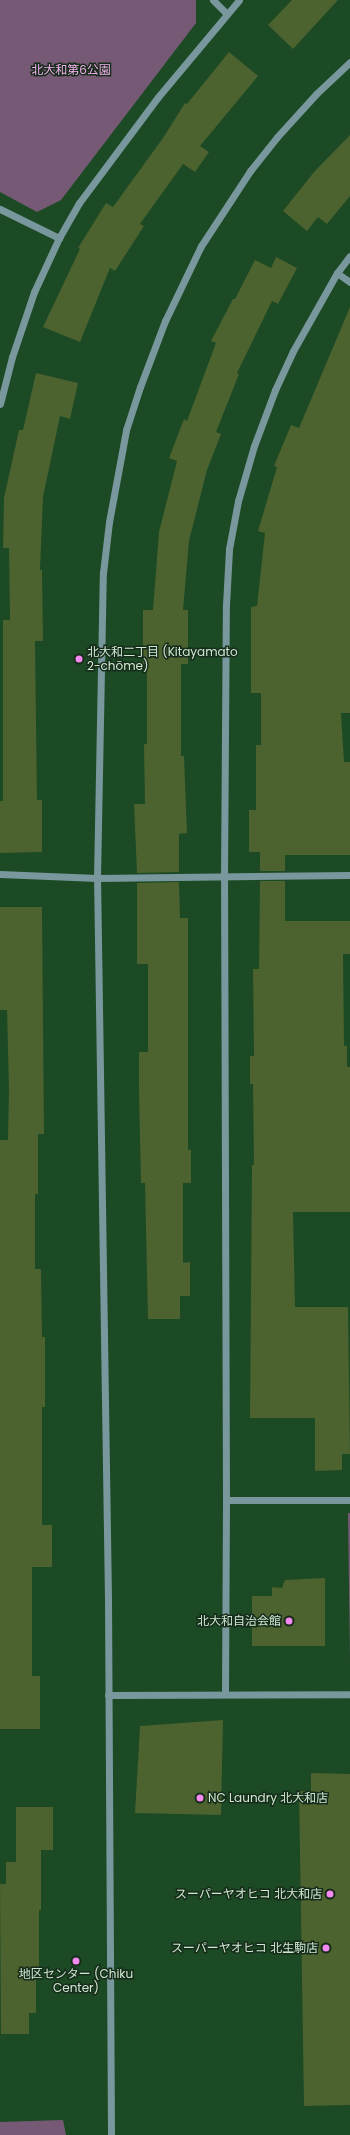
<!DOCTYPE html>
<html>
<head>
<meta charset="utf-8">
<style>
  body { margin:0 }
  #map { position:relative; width:350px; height:2135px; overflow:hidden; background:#1b4a25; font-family:Poppins,"Noto Sans JP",sans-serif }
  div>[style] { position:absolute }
  .green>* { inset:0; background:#765a75 }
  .building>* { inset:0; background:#4c622f }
  .minor>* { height:7px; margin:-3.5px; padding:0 3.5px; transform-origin:3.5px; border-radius:3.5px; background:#78989d }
  .dots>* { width:11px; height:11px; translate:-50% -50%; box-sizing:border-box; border:2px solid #172b1a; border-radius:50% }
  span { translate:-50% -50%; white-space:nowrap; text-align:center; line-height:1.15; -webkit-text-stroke:3px #172b1a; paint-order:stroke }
  .park-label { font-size:12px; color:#f3b2ef }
  .poi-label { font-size:12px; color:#cee7d1 }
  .left { translate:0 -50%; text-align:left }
  .right { translate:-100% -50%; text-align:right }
</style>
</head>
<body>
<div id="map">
  <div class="green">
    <div style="clip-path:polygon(0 0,196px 0,196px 23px,61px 200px,37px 212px,0 192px)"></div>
    <div style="clip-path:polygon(348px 1513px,350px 1513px,350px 1660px)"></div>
    <div style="clip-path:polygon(63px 2120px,66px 2135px,0 2135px,0 2122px)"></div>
  </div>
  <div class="building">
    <div style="clip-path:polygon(292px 0,338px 0,293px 49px,268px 25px)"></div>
    <div style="clip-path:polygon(229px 52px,258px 76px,200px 146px,209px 152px,195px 172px,183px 164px,140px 224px,144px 226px,115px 271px,110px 268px,80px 342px,43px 327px,80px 249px,78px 248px,106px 203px,113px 207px,163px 138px,185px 103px,187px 104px)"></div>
    <div style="clip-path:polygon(350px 135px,350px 196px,327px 224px,318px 217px,307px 231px,283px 211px,314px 172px)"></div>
    <div style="clip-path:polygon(276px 257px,297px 268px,278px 304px,272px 301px,237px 373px,239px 374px,216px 432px,221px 434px,207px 470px,189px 541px,183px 610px,188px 610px,188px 664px,181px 664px,181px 756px,184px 756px,187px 833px,179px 834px,179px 872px,137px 873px,134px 804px,145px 804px,144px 744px,147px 744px,147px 664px,143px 664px,143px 610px,153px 610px,159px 532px,177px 461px,169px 458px,184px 419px,187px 421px,216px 343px,211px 341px,233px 299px,235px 299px,255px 260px,271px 268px)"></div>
    <div style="clip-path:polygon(350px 307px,350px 713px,341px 713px,344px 762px,350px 762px,350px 855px,285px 855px,285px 871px,260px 871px,260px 852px,249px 852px,249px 810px,256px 810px,256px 745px,261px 745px,261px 693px,251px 693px,251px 607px,257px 606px,265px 533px,258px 531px,277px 467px,274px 466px,291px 425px,299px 428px)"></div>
    <div style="clip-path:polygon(36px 373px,78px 383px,70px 419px,60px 416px,43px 497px,40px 570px,42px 570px,43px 641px,35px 641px,37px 800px,42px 800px,42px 852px,0 853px,0 801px,3px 801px,3px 620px,10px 620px,9px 548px,3px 548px,4px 498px,19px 430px,23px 430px)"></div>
    <div style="clip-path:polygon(260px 881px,285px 881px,285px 921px,350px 921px,350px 954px,343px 954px,344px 1046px,347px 1046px,347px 1067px,350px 1067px,350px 1212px,293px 1212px,295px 1307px,348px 1307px,350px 1454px,342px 1454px,342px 1470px,315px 1471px,315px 1418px,250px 1418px,252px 1165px,254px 1165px,253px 1084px,250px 1084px,250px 1056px,254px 1056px,253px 969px,259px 969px)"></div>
    <div style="clip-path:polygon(179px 882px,180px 918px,188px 918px,188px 1150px,191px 1150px,191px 1183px,183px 1183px,183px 1263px,190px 1262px,190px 1296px,180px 1296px,180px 1319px,148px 1319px,145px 1183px,141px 1183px,139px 1093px,139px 1052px,148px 1052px,148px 964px,137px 964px,137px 883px)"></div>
    <div style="clip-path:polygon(0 907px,42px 907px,44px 1134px,38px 1134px,38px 1194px,35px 1194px,35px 1269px,41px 1269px,42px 1337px,45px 1337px,45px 1407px,42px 1407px,42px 1525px,52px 1525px,52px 1567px,32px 1567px,32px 1676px,40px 1676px,40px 1729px,0 1729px,0 1140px,8px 1140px,9px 1089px,7px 1010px,0 1010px)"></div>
    <div style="clip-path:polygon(325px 1578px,325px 1646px,252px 1646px,252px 1596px,272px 1596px,272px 1587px,282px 1588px,285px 1580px)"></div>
    <div style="clip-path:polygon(223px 1720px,221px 1815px,135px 1813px,140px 1726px)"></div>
    <div style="clip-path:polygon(311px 1773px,350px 1774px,350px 2105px,304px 2106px,299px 1791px,311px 1791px)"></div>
    <div style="clip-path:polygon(16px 1807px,53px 1807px,53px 1850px,41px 1850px,41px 1910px,39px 1910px,39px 1971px,36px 1971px,36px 2013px,29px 2013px,29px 2034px,1px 2034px,0 1884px,6px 1884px,6px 1862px,16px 1862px)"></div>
  </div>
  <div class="minor">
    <div style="left:213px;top:0;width:18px;rotate:45deg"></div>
    <div style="left:0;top:209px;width:66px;rotate:26.2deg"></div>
    <div style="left:337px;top:273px;width:16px;rotate:35deg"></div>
    <div style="left:0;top:404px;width:49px;rotate:-75.7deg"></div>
    <div style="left:12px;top:357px;width:69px;rotate:-71.3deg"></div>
    <div style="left:34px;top:292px;width:60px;rotate:-65.2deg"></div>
    <div style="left:59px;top:238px;width:40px;rotate:-60.3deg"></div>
    <div style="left:79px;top:203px;width:132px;rotate:-53.3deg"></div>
    <div style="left:158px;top:97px;width:126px;rotate:-50.1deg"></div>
    <div style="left:0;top:874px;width:97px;rotate:2.4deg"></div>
    <div style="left:97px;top:878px;width:253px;rotate:-0.7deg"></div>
    <div style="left:226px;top:1500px;width:124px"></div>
    <div style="left:225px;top:1694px;width:194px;rotate:-89.7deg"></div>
    <div style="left:226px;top:1500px;width:623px;rotate:-90.18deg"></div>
    <div style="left:224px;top:877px;width:272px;rotate:-89.6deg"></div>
    <div style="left:226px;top:605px;width:56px;rotate:-86.9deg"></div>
    <div style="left:229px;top:549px;width:49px;rotate:-79.4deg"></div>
    <div style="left:238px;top:501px;width:57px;rotate:-73.8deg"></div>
    <div style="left:254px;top:446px;width:60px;rotate:-69.4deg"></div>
    <div style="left:275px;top:390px;width:43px;rotate:-65.2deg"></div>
    <div style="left:293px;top:351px;width:90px;rotate:-60.6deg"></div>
    <div style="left:337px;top:273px;width:21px;rotate:-53deg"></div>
    <div style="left:108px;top:1695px;width:242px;rotate:-0.2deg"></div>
    <div style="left:111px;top:2135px;width:536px;rotate:-90.32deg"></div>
    <div style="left:108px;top:1599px;width:721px;rotate:-90.87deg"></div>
    <div style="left:97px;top:878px;width:305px;rotate:-88.9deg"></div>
    <div style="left:103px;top:573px;width:51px;rotate:-83.3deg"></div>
    <div style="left:109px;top:522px;width:94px;rotate:-79.5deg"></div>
    <div style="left:126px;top:430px;width:45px;rotate:-72deg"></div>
    <div style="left:140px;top:387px;width:71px;rotate:-69.3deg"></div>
    <div style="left:165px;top:321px;width:83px;rotate:-64.4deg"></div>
    <div style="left:201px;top:246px;width:90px;rotate:-56.8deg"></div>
    <div style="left:250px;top:171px;width:43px;rotate:-51.5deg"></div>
    <div style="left:277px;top:137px;width:58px;rotate:-47.8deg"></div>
    <div style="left:316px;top:94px;width:47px;rotate:-43.3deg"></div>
  </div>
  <div class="dots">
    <div style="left:79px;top:659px;background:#f489f0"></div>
    <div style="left:289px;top:1621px;background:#f489f0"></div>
    <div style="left:200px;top:1798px;background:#f489f0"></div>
    <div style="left:330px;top:1894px;background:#f489f0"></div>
    <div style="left:326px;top:1948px;background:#f489f0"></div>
    <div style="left:76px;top:1961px;background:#f489f0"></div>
  </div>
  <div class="park-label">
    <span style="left:71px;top:70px">北大和第6公園</span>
  </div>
  <div class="poi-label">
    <span class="left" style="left:87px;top:659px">北大和二丁目 (Kitayamato<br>2-chōme)</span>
    <span class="right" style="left:281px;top:1621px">北大和自治会館</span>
    <span class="left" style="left:208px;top:1798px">NC Laundry 北大和店</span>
    <span class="right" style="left:322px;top:1894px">スーパーヤオヒコ 北大和店</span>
    <span class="right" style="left:318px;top:1948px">スーパーヤオヒコ 北生駒店</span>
    <span style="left:76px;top:1981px">地区センター (Chiku<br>Center)</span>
  </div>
</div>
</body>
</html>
